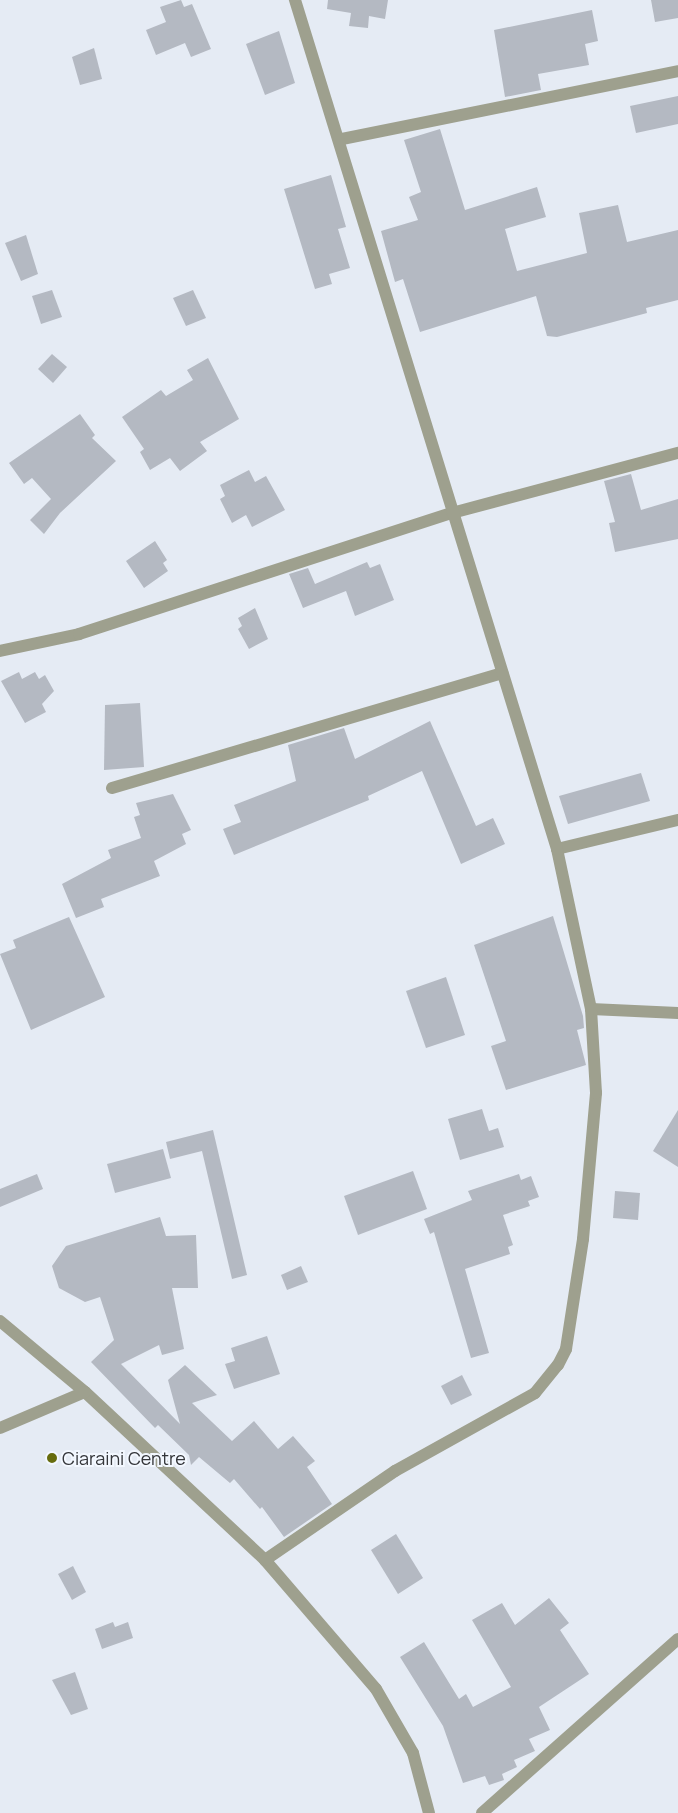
<!DOCTYPE html>
<html>
<head>
<meta charset="utf-8">
<style>
  body { margin:0 }
  #map { position:relative; width:678px; height:1813px; overflow:hidden; background:#e5ebf4; font-family:Manrope,sans-serif }
  div>[style] { position:absolute }
  .building>* { inset:0; background:#b4b9c2 }
  .minor>* { height:12px; margin:-6px; padding:0 6px; transform-origin:6px; border-radius:6px; background:#9ea08e }
  .dots>* { width:14px; height:14px; translate:-50% -50%; box-sizing:border-box; border:2px solid #f3f8ff; border-radius:50% }
  span { translate:-50% -50%; white-space:nowrap; text-align:center; line-height:1.15; -webkit-text-stroke:4px #f3f8ff; paint-order:stroke }
  .poi-label { font-size:18px; color:#34363a }
  .left { translate:0 -50%; text-align:left }
</style>
</head>
<body>
<div id="map">
  <div class="building">
    <div style="clip-path:polygon(181px 0,184px 7px,192px 4px,211px 49px,191px 57px,185px 43px,156px 55px,146px 30px,166px 22px,160px 7px)"></div>
    <div style="clip-path:polygon(328px 0,388px 0,385px 19px,369px 16px,368px 28px,349px 26px,351px 13px,327px 9px)"></div>
    <div style="clip-path:polygon(651px 0,678px 0,678px 18px,655px 22px)"></div>
    <div style="clip-path:polygon(592px 10px,598px 41px,585px 44px,589px 65px,538px 74px,541px 90px,505px 97px,494px 30px)"></div>
    <div style="clip-path:polygon(279px 31px,295px 83px,265px 95px,246px 44px)"></div>
    <div style="clip-path:polygon(94px 48px,102px 79px,80px 85px,72px 57px)"></div>
    <div style="clip-path:polygon(678px 96px,678px 124px,636px 133px,630px 106px)"></div>
    <div style="clip-path:polygon(440px 129px,465px 210px,537px 187px,546px 217px,505px 229px,517px 271px,587px 253px,579px 213px,618px 205px,627px 242px,678px 230px,678px 300px,646px 308px,647px 313px,557px 337px,547px 336px,536px 296px,420px 332px,403px 279px,395px 282px,381px 231px,418px 220px,409px 197px,421px 192px,404px 140px)"></div>
    <div style="clip-path:polygon(331px 175px,346px 227px,338px 229px,350px 268px,329px 274px,332px 284px,315px 289px,284px 189px)"></div>
    <div style="clip-path:polygon(26px 235px,38px 274px,21px 281px,5px 243px)"></div>
    <div style="clip-path:polygon(52px 290px,62px 317px,41px 324px,32px 296px)"></div>
    <div style="clip-path:polygon(193px 290px,206px 318px,186px 326px,173px 298px)"></div>
    <div style="clip-path:polygon(52px 354px,67px 367px,53px 383px,38px 369px)"></div>
    <div style="clip-path:polygon(208px 358px,239px 419px,200px 442px,207px 451px,180px 471px,170px 458px,150px 470px,140px 452px,144px 449px,122px 417px,161px 390px,166px 396px,193px 380px,187px 370px)"></div>
    <div style="clip-path:polygon(80px 414px,95px 435px,92px 438px,116px 461px,60px 513px,44px 534px,30px 520px,51px 499px,32px 478px,24px 484px,9px 463px)"></div>
    <div style="clip-path:polygon(249px 470px,255px 482px,266px 476px,285px 510px,252px 527px,246px 515px,232px 523px,220px 499px,225px 496px,220px 485px)"></div>
    <div style="clip-path:polygon(631px 474px,641px 510px,678px 499px,678px 539px,615px 552px,609px 523px,615px 522px,604px 481px)"></div>
    <div style="clip-path:polygon(155px 541px,167px 560px,163px 563px,168px 571px,144px 588px,126px 561px)"></div>
    <div style="clip-path:polygon(367px 562px,370px 568px,380px 564px,394px 600px,355px 616px,346px 591px,303px 608px,289px 574px,308px 568px,315px 584px)"></div>
    <div style="clip-path:polygon(255px 608px,268px 639px,249px 649px,238px 629px,242px 626px,238px 618px)"></div>
    <div style="clip-path:polygon(19px 672px,22px 679px,35px 672px,39px 679px,45px 675px,54px 691px,42px 704px,46px 712px,25px 723px,1px 681px)"></div>
    <div style="clip-path:polygon(140px 703px,144px 767px,104px 770px,105px 705px)"></div>
    <div style="clip-path:polygon(430px 721px,476px 826px,493px 818px,505px 844px,461px 864px,422px 771px,368px 796px,369px 800px,234px 855px,223px 829px,241px 822px,234px 805px,296px 781px,288px 745px,344px 728px,355px 759px)"></div>
    <div style="clip-path:polygon(641px 773px,650px 801px,568px 824px,559px 796px)"></div>
    <div style="clip-path:polygon(173px 794px,191px 830px,182px 834px,186px 844px,154px 861px,160px 876px,101px 899px,104px 907px,76px 918px,62px 884px,111px 858px,108px 850px,141px 838px,134px 817px,140px 815px,136px 803px)"></div>
    <div style="clip-path:polygon(553px 916px,583px 1016px,584px 1028px,577px 1030px,586px 1065px,506px 1090px,491px 1046px,506px 1041px,474px 945px)"></div>
    <div style="clip-path:polygon(69px 917px,105px 997px,31px 1030px,0 954px,16px 948px,13px 940px)"></div>
    <div style="clip-path:polygon(446px 977px,465px 1035px,426px 1048px,406px 991px)"></div>
    <div style="clip-path:polygon(482px 1109px,489px 1131px,498px 1128px,504px 1147px,460px 1160px,448px 1119px)"></div>
    <div style="clip-path:polygon(678px 1110px,678px 1167px,653px 1151px)"></div>
    <div style="clip-path:polygon(213px 1130px,247px 1275px,232px 1279px,202px 1151px,170px 1159px,166px 1142px)"></div>
    <div style="clip-path:polygon(163px 1149px,171px 1178px,115px 1193px,107px 1164px)"></div>
    <div style="clip-path:polygon(413px 1171px,427px 1209px,358px 1235px,344px 1196px)"></div>
    <div style="clip-path:polygon(37px 1174px,43px 1189px,0 1207px,0 1189px)"></div>
    <div style="clip-path:polygon(519px 1174px,521px 1180px,531px 1176px,539px 1197px,528px 1201px,530px 1206px,503px 1215px,513px 1245px,508px 1247px,510px 1254px,465px 1269px,489px 1353px,471px 1358px,434px 1232px,430px 1234px,424px 1219px,472px 1200px,468px 1191px)"></div>
    <div style="clip-path:polygon(615px 1191px,640px 1193px,638px 1220px,613px 1218px)"></div>
    <div style="clip-path:polygon(160px 1217px,166px 1236px,196px 1235px,198px 1288px,172px 1288px,184px 1349px,162px 1355px,159px 1345px,121px 1364px,180px 1424px,168px 1380px,185px 1365px,217px 1395px,192px 1403px,232px 1441px,254px 1421px,278px 1449px,293px 1436px,315px 1461px,307px 1467px,332px 1504px,284px 1537px,262px 1507px,260px 1509px,234px 1479px,230px 1483px,199px 1457px,191px 1465px,189px 1455px,158px 1425px,155px 1428px,91px 1362px,114px 1340px,100px 1297px,85px 1302px,59px 1288px,52px 1266px,66px 1246px)"></div>
    <div style="clip-path:polygon(301px 1266px,308px 1282px,287px 1290px,281px 1275px)"></div>
    <div style="clip-path:polygon(267px 1336px,280px 1374px,234px 1389px,225px 1364px,235px 1361px,231px 1348px)"></div>
    <div style="clip-path:polygon(462px 1375px,472px 1395px,451px 1405px,441px 1386px)"></div>
    <div style="clip-path:polygon(396px 1534px,423px 1578px,398px 1594px,371px 1550px)"></div>
    <div style="clip-path:polygon(73px 1566px,86px 1592px,72px 1600px,58px 1574px)"></div>
    <div style="clip-path:polygon(549px 1598px,569px 1623px,560px 1630px,589px 1674px,539px 1707px,550px 1730px,529px 1739px,535px 1751px,514px 1760px,517px 1767px,502px 1774px,504px 1780px,489px 1785px,485px 1776px,463px 1783px,443px 1726px,400px 1657px,424px 1642px,459px 1699px,466px 1694px,473px 1707px,511px 1687px,472px 1620px,502px 1603px,515px 1625px)"></div>
    <div style="clip-path:polygon(113px 1622px,115px 1627px,128px 1622px,133px 1638px,102px 1649px,95px 1629px)"></div>
    <div style="clip-path:polygon(75px 1672px,88px 1709px,71px 1715px,52px 1680px)"></div>
  </div>
  <div class="minor">
    <div style="left:342px;top:139px;width:343px;rotate:-11.4deg"></div>
    <div style="left:0;top:651px;width:81px;rotate:-12.1deg"></div>
    <div style="left:79px;top:634px;width:392px;rotate:-18deg"></div>
    <div style="left:452px;top:513px;width:234px;rotate:-14.9deg"></div>
    <div style="left:112px;top:788px;width:407px;rotate:-16.4deg"></div>
    <div style="left:557px;top:849px;width:124px;rotate:-13.5deg"></div>
    <div style="left:591px;top:1009px;width:87px;rotate:2.6deg"></div>
    <div style="left:0;top:1321px;width:111px;rotate:39.9deg"></div>
    <div style="left:85px;top:1392px;width:246px;rotate:43deg"></div>
    <div style="left:265px;top:1560px;width:170px;rotate:49.3deg"></div>
    <div style="left:376px;top:1689px;width:74px;rotate:60deg"></div>
    <div style="left:413px;top:1753px;width:62px;rotate:75.1deg"></div>
    <div style="left:0;top:1428px;width:92px;rotate:-23deg"></div>
    <div style="left:265px;top:1560px;width:158px;rotate:-34.4deg"></div>
    <div style="left:395px;top:1471px;width:160px;rotate:-29.1deg"></div>
    <div style="left:535px;top:1393px;width:36px;rotate:-51deg"></div>
    <div style="left:558px;top:1365px;width:18px;rotate:-63deg"></div>
    <div style="left:566px;top:1349px;width:111px;rotate:-81.2deg"></div>
    <div style="left:583px;top:1239px;width:147px;rotate:-84.9deg"></div>
    <div style="left:596px;top:1093px;width:84px;rotate:-93.4deg"></div>
    <div style="left:591px;top:1009px;width:164px;rotate:-102deg"></div>
    <div style="left:557px;top:849px;width:889px;rotate:-107.15deg"></div>
    <div style="left:482px;top:1813px;width:262px;rotate:-41.6deg"></div>
  </div>
  <div class="dots">
    <div style="left:52px;top:1458px;background:#676c0e"></div>
  </div>
  <div class="poi-label">
    <span class="left" style="left:62px;top:1458px">Ciaraini Centre</span>
  </div>
</div>
</body>
</html>
